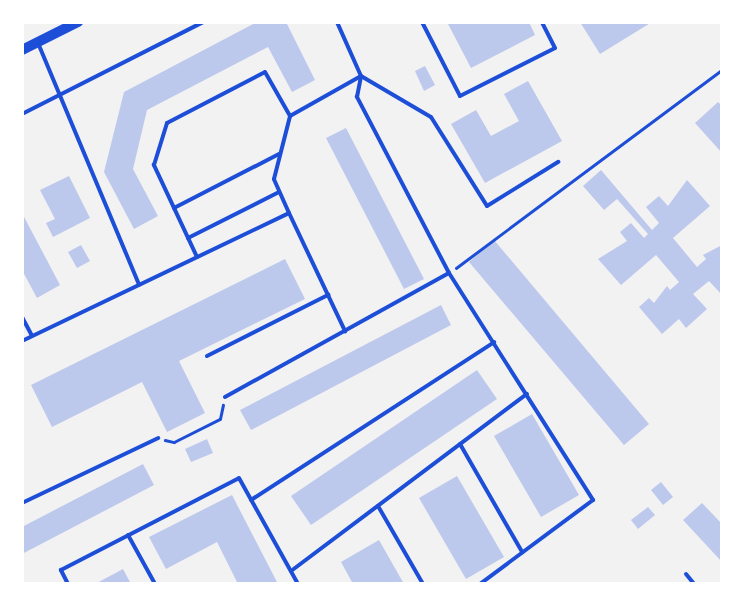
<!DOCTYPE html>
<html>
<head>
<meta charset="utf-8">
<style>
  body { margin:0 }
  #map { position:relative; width:744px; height:606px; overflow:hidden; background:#f2f2f2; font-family:Roboto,sans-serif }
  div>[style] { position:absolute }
  .building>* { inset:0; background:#bdc9ec }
  .path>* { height:2.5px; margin:-1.25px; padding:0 1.25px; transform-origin:1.25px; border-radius:1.25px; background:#1d4ed8 }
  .service>* { height:4px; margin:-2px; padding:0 2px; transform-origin:2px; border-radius:2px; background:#1d4ed8 }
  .secondary>* { height:10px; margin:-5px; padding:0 5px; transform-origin:5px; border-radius:5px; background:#1d4ed8 }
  span { translate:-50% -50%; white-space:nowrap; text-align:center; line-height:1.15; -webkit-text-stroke:5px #fff; paint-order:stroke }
  .frame { position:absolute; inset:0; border:24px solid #fff; pointer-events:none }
</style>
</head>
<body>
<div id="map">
  <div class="building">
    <div style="clip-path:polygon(257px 22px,286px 22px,315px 80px,292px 92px,268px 47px,147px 110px,133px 169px,158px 216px,134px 229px,104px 172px,124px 92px)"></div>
    <div style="clip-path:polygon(447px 22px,529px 22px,535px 35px,471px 68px)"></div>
    <div style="clip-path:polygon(580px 22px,652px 22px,600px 54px)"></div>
    <div style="clip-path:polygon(425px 66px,435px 85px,424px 91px,415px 71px)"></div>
    <div style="clip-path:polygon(528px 81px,562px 141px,485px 183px,451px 124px,476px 110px,491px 136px,519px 121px,504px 94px)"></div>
    <div style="clip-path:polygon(718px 102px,722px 106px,722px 153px,695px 123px)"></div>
    <div style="clip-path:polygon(346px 128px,424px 279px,404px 289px,326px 138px)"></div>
    <div style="clip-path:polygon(601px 170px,652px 230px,659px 223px,646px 207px,659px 196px,668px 206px,687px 180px,710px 206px,673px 238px,697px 267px,706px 259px,703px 255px,722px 245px,722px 295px,709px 281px,693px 294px,707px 309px,686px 328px,679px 319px,662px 334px,639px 307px,649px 298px,654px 303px,667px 286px,670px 290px,679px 282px,656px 255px,621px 285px,598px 259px,627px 241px,620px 232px,631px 223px,644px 238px,648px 234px,617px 199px,604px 210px,583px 186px)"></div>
    <div style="clip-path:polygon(69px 176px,90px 218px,53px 237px,46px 223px,55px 219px,40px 190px)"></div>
    <div style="clip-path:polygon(22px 213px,60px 285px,37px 298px,22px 270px)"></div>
    <div style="clip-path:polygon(494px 240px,649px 424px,624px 445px,469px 262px)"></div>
    <div style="clip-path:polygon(81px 245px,90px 261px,77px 268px,68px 252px)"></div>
    <div style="clip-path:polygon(285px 259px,305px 299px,179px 361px,205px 413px,167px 432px,142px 382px,52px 427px,31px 385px)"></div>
    <div style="clip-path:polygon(441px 305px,451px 325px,251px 430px,240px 410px)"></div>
    <div style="clip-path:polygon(477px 370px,497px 399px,311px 525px,291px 496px)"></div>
    <div style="clip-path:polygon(532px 414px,579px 495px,541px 517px,494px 436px)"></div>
    <div style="clip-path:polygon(207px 439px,213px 453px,191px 462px,185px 449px)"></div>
    <div style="clip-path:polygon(143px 464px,154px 485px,22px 554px,22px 527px)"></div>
    <div style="clip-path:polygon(457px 476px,504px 557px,466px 579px,419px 498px)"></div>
    <div style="clip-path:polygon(661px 482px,673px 497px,663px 505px,651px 490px)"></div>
    <div style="clip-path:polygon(232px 495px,278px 584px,238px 584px,217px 542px,166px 569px,149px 537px)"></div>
    <div style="clip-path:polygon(702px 503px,722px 524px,722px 562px,683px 520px)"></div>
    <div style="clip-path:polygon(648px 507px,655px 515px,638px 529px,631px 520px)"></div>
    <div style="clip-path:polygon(379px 540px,404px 584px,353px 584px,341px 562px)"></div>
    <div style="clip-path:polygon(123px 569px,131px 584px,95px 584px)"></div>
  </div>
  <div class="path">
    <div style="left:456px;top:268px;width:332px;rotate:-36.7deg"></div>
    <div style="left:165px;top:440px;width:9px;rotate:13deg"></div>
    <div style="left:174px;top:442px;width:51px;rotate:-26.6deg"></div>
    <div style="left:220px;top:419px;width:14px;rotate:-78deg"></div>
  </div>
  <div class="service">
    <div style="left:422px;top:22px;width:83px;rotate:62.8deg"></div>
    <div style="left:460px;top:96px;width:106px;rotate:-26.8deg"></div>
    <div style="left:555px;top:48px;width:29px;rotate:-117deg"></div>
    <div style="left:38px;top:43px;width:262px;rotate:67.3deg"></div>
    <div style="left:22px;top:114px;width:203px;rotate:-26.9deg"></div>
    <div style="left:174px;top:208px;width:118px;rotate:-27.2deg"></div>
    <div style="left:289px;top:213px;width:131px;rotate:64.6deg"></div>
    <div style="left:188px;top:238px;width:102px;rotate:-26.8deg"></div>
    <div style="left:197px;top:257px;width:102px;rotate:-115.1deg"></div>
    <div style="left:154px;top:165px;width:44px;rotate:-72.8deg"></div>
    <div style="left:167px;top:123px;width:110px;rotate:-27.5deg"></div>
    <div style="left:265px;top:72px;width:51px;rotate:60.4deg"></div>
    <div style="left:449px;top:273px;width:269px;rotate:57.6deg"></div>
    <div style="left:593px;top:500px;width:141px;rotate:143.4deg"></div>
    <div style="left:22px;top:317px;width:21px;rotate:62deg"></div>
    <div style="left:22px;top:341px;width:296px;rotate:-25.6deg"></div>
    <div style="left:289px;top:213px;width:37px;rotate:-114deg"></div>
    <div style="left:274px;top:179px;width:65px;rotate:-75.7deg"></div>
    <div style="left:290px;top:116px;width:81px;rotate:-29.4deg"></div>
    <div style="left:361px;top:76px;width:81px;rotate:30.4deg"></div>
    <div style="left:431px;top:117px;width:105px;rotate:57.8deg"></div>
    <div style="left:487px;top:206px;width:84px;rotate:-31.8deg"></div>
    <div style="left:207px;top:356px;width:136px;rotate:-26.8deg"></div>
    <div style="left:225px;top:397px;width:256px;rotate:-29deg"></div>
    <div style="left:449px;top:273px;width:199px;rotate:-117.6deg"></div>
    <div style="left:357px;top:97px;width:21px;rotate:-79deg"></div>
    <div style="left:361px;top:76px;width:59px;rotate:-114deg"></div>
    <div style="left:460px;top:444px;width:125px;rotate:60.1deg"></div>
    <div style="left:251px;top:500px;width:290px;rotate:-33deg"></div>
    <div style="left:22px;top:503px;width:151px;rotate:-25.5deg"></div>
    <div style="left:378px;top:506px;width:90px;rotate:60deg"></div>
    <div style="left:128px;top:535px;width:56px;rotate:61.1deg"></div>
    <div style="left:291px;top:571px;width:295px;rotate:-36.9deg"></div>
    <div style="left:686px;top:574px;width:13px;rotate:51deg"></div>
    <div style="left:68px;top:584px;width:16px;rotate:-117deg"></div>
    <div style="left:61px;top:570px;width:200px;rotate:-27.3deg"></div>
    <div style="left:239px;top:478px;width:121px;rotate:60.9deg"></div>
  </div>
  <div class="secondary">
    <div style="left:22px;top:50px;width:63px;rotate:-26.6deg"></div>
  </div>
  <div class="frame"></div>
</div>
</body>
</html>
